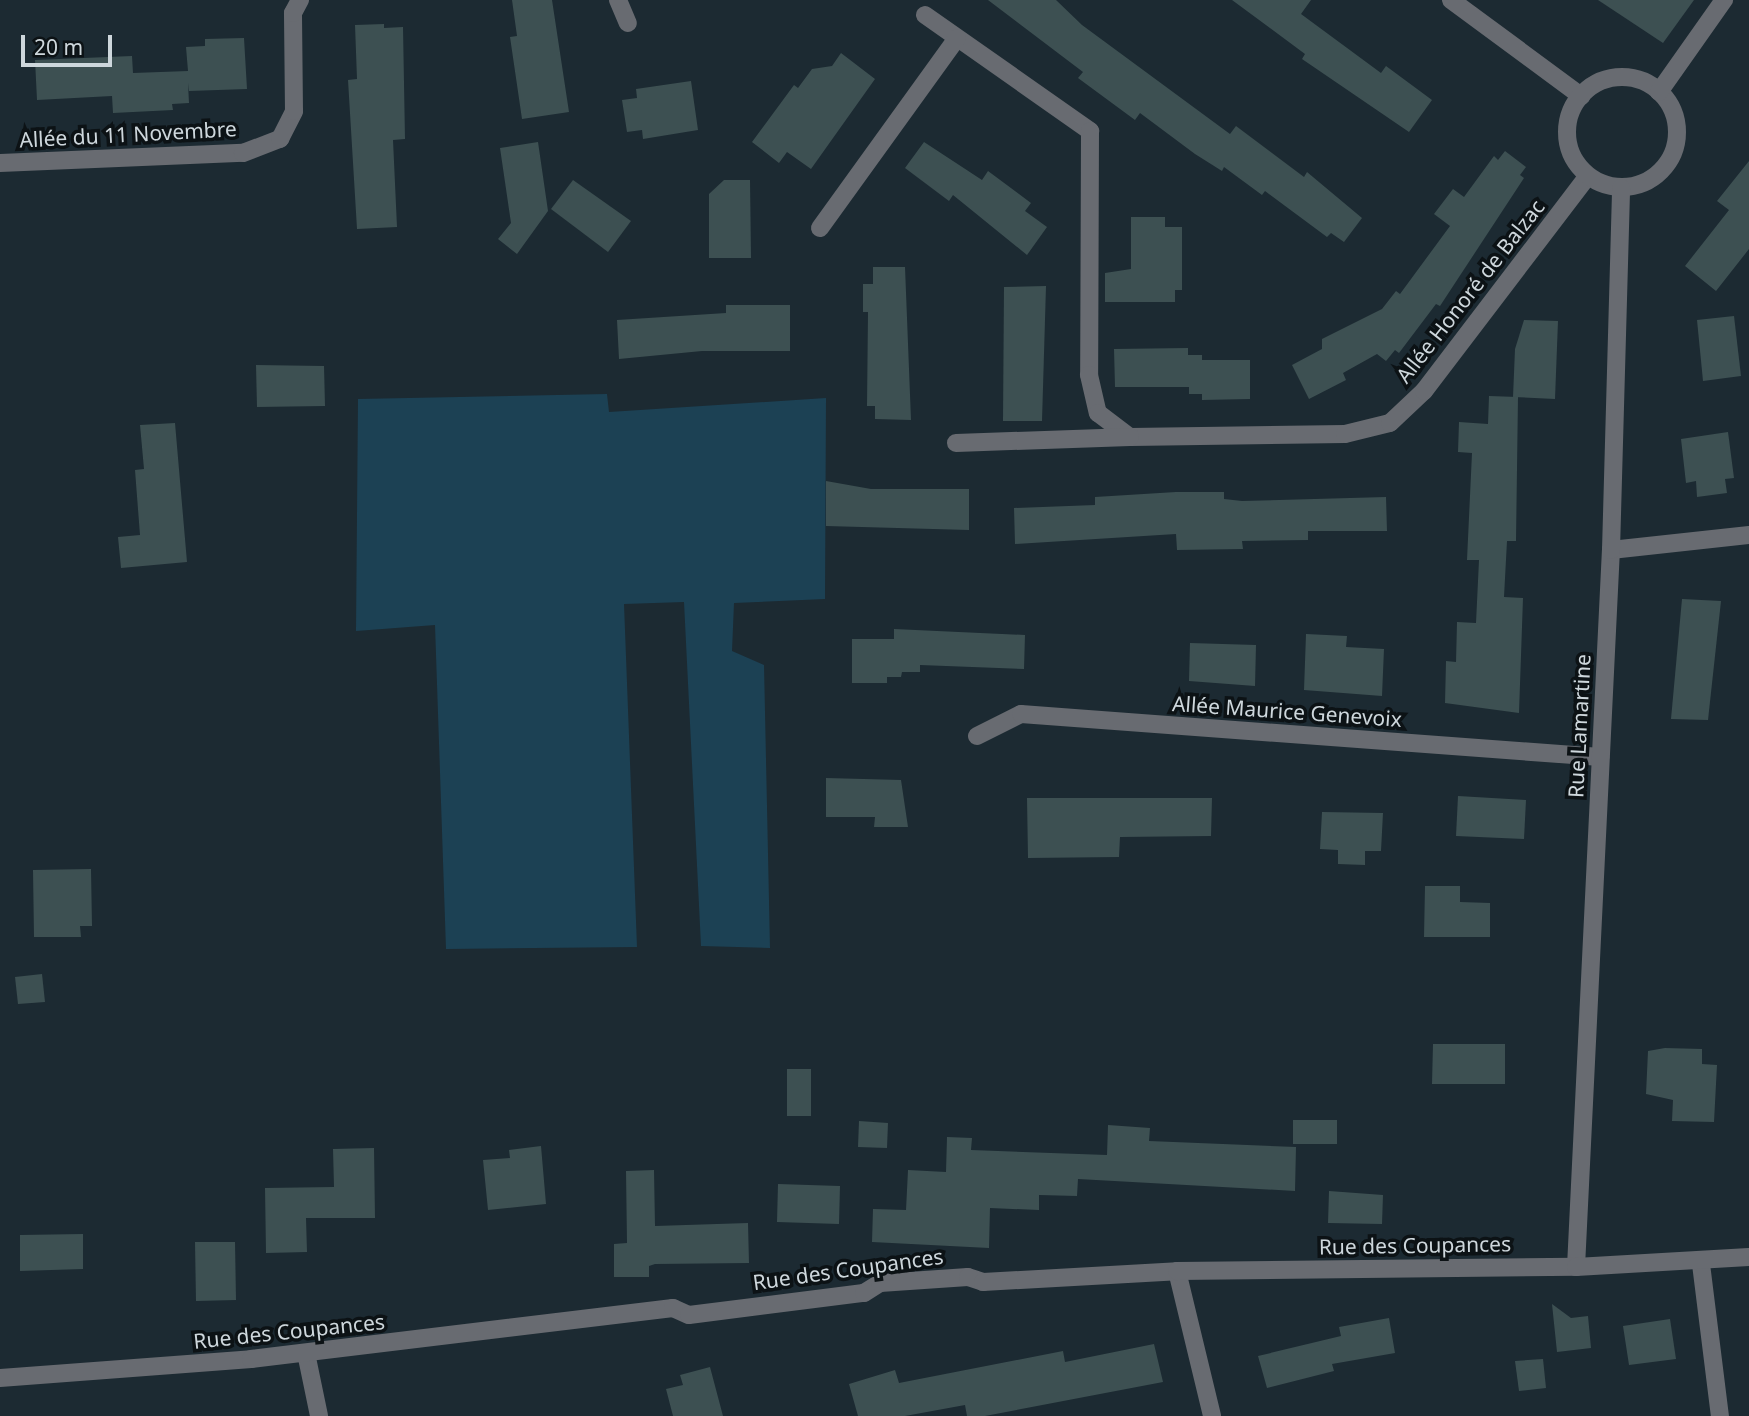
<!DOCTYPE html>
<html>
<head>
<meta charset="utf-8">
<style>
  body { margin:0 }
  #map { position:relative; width:1749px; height:1416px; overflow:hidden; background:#1c2a32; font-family:"Noto Sans",sans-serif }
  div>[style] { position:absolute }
  .green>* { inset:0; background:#1c4154 }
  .building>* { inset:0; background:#3d5052 }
  .minor>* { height:18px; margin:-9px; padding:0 9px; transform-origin:9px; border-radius:9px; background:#686b71 }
  .minor>.ring { margin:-9px; padding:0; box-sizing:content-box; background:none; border:18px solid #686b71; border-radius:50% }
  span { translate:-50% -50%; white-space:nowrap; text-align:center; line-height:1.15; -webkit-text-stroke:7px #0c1215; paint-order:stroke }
  .street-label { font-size:21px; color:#ced7dc }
  .scale { position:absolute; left:21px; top:35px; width:91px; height:32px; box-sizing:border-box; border:4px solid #ced7dc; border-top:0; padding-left:9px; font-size:21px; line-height:24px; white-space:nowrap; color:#ced7dc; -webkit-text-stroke:5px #0c1215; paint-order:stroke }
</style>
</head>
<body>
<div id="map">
  <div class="green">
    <div style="clip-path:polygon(607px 394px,609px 412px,826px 398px,825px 599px,734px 603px,732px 651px,764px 665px,770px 948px,701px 946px,684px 602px,624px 604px,637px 947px,446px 949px,435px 625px,356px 631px,358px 399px)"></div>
  </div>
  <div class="building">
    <div style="clip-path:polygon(512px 0,552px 0,569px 112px,522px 119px,510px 37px,517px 36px)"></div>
    <div style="clip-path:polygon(988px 0,1056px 0,1082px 25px,1230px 134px,1236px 126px,1304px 177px,1307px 172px,1362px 218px,1344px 242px,1331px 233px,1327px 237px,1265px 191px,1262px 195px,1224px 167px,1222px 171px,1195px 154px,1140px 113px,1135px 120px,1078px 78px,1083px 72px)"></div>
    <div style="clip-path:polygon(1232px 0,1311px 0,1301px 14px,1381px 73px,1386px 66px,1432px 100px,1409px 132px,1302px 59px,1305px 54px)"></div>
    <div style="clip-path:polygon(1598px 0,1694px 0,1663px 43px)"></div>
    <div style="clip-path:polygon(384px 24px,384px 28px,403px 27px,405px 139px,393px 140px,397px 227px,357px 229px,348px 80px,357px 79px,355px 25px)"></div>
    <div style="clip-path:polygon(244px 38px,247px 89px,189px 91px,188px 83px,189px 103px,172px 104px,173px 110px,113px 113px,112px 96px,37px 100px,35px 60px,132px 56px,133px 73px,188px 71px,186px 47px,205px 46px,205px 39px)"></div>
    <div style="clip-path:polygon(841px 53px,875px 79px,811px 169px,787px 152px,779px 163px,752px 142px,794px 85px,798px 88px,812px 69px,832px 66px)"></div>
    <div style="clip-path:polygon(691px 81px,698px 130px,643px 139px,642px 130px,627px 132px,622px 100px,637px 98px,636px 89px)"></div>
    <div style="clip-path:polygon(538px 142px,548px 211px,517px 254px,498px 239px,511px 223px,500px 148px)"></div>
    <div style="clip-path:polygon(924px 142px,982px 180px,988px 171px,1031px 203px,1025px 211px,1047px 227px,1027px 255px,953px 195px,949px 201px,905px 168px)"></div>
    <div style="clip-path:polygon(1505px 151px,1526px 167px,1520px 175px,1524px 178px,1440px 306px,1436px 304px,1399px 353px,1395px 350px,1386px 361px,1377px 354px,1343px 373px,1346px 380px,1309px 399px,1292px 365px,1322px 349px,1322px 339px,1382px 309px,1396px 291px,1400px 294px,1450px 226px,1434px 214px,1453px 189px,1464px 197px,1494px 156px,1498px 160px)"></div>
    <div style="clip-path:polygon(1749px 161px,1749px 249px,1716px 291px,1685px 266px,1729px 210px,1717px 201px)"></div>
    <div style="clip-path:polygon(573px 180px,631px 221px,608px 252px,551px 209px)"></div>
    <div style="clip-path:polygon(724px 180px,750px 180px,751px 258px,709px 258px,709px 194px)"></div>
    <div style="clip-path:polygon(1131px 217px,1165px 217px,1165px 227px,1182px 227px,1182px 290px,1175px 290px,1175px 302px,1105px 302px,1105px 273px,1131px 269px)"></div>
    <div style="clip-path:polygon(873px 267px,905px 267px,911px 420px,875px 419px,875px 406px,867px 406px,868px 312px,863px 312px,863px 284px,873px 284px)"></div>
    <div style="clip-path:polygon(1046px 286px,1042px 421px,1003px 421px,1004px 287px)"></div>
    <div style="clip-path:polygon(726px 305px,790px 305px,790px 351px,702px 351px,619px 359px,617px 320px,726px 313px)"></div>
    <div style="clip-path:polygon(1734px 316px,1741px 376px,1703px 381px,1697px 320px)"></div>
    <div style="clip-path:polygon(1524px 320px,1558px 321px,1555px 399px,1513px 397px,1515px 349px)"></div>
    <div style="clip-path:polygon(1188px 348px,1188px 355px,1202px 355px,1202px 360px,1250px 360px,1250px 399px,1202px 400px,1202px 394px,1189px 394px,1189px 387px,1115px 387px,1114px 349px)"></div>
    <div style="clip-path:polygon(256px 365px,324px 366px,325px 406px,257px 407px)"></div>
    <div style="clip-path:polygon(1489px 396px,1518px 397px,1516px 541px,1507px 541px,1504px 597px,1523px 598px,1519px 713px,1445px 703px,1446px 661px,1456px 662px,1457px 622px,1476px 623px,1479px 560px,1467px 560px,1472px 453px,1458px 452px,1459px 422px,1488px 424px)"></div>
    <div style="clip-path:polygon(175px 423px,187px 562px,121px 568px,118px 537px,140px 535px,135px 470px,144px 469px,140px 425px)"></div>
    <div style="clip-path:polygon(1728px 432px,1734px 478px,1725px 479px,1727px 493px,1697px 497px,1696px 481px,1686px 483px,1681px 439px)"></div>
    <div style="clip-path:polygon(826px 481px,871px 489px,969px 489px,969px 530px,826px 526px)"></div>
    <div style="clip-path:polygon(1176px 492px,1224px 492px,1224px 499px,1242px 501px,1386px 497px,1387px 531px,1308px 531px,1308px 540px,1242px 541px,1243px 549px,1177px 550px,1176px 534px,1015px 544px,1014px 508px,1095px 505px,1095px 497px)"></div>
    <div style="clip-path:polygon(1682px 599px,1721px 601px,1708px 720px,1671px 719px)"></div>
    <div style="clip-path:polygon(894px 629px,1025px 635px,1024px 669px,920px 665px,920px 672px,902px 672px,901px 677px,887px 677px,887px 683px,852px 683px,852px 639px,894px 639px)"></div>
    <div style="clip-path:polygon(1306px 634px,1347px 636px,1346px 647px,1384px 649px,1382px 696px,1304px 690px)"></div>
    <div style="clip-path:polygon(1190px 643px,1256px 645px,1255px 686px,1189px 681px)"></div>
    <div style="clip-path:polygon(826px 778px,901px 780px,908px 827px,874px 827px,875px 817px,826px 817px)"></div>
    <div style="clip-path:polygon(1458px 796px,1526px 800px,1524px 839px,1456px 836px)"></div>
    <div style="clip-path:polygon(1027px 798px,1212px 798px,1211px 836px,1120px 837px,1119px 857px,1028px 858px)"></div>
    <div style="clip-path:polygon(1322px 812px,1383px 813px,1381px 851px,1365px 851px,1365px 865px,1338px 864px,1338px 850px,1320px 849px)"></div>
    <div style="clip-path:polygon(91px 869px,92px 926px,80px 926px,81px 937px,34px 937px,33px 870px)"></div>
    <div style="clip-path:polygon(1425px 886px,1460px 886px,1460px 902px,1490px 903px,1490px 937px,1424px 937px)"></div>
    <div style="clip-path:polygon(42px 974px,45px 1002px,18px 1004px,15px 977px)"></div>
    <div style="clip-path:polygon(1433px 1044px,1505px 1044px,1505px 1084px,1432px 1084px)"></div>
    <div style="clip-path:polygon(1665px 1048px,1702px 1049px,1702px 1064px,1717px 1065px,1714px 1122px,1672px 1121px,1673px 1100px,1646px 1094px,1648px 1051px)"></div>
    <div style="clip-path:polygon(787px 1069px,811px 1069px,811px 1116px,787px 1116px)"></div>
    <div style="clip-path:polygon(1293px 1120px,1337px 1120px,1337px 1144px,1293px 1144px)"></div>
    <div style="clip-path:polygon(859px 1121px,888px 1123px,887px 1148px,858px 1147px)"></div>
    <div style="clip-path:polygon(1108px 1125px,1150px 1128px,1149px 1141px,1296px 1147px,1295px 1191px,1078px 1179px,1077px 1196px,1039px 1195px,1039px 1210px,990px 1208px,989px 1248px,872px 1242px,873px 1209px,906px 1210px,908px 1170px,946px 1172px,947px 1137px,972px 1138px,971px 1150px,1107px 1155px)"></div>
    <div style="clip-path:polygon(541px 1146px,546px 1204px,488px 1210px,483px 1160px,510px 1158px,509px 1150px)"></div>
    <div style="clip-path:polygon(374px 1148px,375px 1218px,306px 1218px,307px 1252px,266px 1253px,265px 1188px,334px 1187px,333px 1149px)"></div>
    <div style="clip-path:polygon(654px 1170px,655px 1226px,748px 1223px,749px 1263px,655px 1264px,649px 1266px,649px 1277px,614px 1277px,614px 1244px,627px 1243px,626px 1171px)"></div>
    <div style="clip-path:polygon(778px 1184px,840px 1186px,839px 1224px,777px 1222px)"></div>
    <div style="clip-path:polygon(1329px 1191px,1383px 1195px,1382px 1224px,1328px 1223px)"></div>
    <div style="clip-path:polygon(83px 1234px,83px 1269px,20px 1271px,20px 1235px)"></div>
    <div style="clip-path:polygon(195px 1242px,235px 1242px,236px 1300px,196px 1301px)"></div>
    <div style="clip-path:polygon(1552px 1304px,1571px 1318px,1588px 1316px,1591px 1348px,1557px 1352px)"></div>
    <div style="clip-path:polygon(1389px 1318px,1395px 1353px,1332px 1364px,1334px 1371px,1267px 1388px,1258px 1356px,1341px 1336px,1339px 1327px)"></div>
    <div style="clip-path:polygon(1670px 1319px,1676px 1359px,1629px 1365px,1623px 1326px)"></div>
    <div style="clip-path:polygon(1154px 1344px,1163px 1382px,985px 1416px,967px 1416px,965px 1405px,905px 1416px,858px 1416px,849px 1384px,895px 1370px,899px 1383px,1063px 1351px,1065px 1362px)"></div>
    <div style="clip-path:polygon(1543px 1359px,1546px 1388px,1519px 1391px,1515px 1361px)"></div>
    <div style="clip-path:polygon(710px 1367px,723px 1416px,673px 1416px,666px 1389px,683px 1385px,680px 1375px)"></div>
  </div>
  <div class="minor">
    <div style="left:618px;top:0;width:25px;rotate:67deg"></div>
    <div style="left:1451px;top:0;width:162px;rotate:36.4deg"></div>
    <div style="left:925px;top:15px;width:202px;rotate:35.1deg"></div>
    <div style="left:1090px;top:131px;width:244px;rotate:90.2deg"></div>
    <div style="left:1089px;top:375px;width:39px;rotate:77deg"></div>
    <div style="left:1098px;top:413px;width:40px;rotate:37deg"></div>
    <div style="left:1130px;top:437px;width:215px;rotate:-0.8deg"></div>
    <div style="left:1345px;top:434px;width:46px;rotate:-13.7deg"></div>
    <div style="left:1390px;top:423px;width:47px;rotate:-43.3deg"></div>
    <div style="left:1424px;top:391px;width:270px;rotate:-52.7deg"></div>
    <div class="ring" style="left:1567px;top:77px;width:92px;height:92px"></div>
    <div style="left:1659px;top:92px;width:113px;rotate:-54.8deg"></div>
    <div style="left:0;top:163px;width:243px;rotate:-2.4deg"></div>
    <div style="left:243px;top:153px;width:40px;rotate:-21deg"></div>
    <div style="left:280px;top:139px;width:31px;rotate:-63deg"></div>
    <div style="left:294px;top:111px;width:98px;rotate:-90.6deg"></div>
    <div style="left:293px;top:13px;width:15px;rotate:-62deg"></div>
    <div style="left:820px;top:228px;width:234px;rotate:-54.2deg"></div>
    <div style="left:956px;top:443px;width:174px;rotate:-2deg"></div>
    <div style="left:1611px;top:550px;width:139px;rotate:-6.2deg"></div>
    <div style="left:977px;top:736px;width:49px;rotate:-26.6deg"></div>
    <div style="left:1021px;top:714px;width:581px;rotate:4.25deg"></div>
    <div style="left:1701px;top:1264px;width:153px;rotate:82.9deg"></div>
    <div style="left:1576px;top:1267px;width:718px;rotate:-87.21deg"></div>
    <div style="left:1611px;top:550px;width:362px;rotate:-88.4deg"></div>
    <div style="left:1177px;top:1271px;width:149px;rotate:76.4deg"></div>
    <div style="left:306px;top:1353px;width:64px;rotate:78.3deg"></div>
    <div style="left:0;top:1378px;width:252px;rotate:-4.3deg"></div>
    <div style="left:251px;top:1359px;width:425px;rotate:-6.9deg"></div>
    <div style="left:673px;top:1308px;width:17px;rotate:24deg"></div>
    <div style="left:689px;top:1315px;width:176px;rotate:-7.2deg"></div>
    <div style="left:864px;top:1293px;width:19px;rotate:-32deg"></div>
    <div style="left:880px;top:1283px;width:88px;rotate:-3.9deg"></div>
    <div style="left:968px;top:1277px;width:16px;rotate:18deg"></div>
    <div style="left:983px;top:1282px;width:194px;rotate:-3.2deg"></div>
    <div style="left:1177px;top:1271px;width:399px;rotate:-0.6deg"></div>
    <div style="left:1576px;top:1267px;width:173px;rotate:-3.3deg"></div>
  </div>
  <div class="street-label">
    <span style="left:128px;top:134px;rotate:-3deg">Allée du 11 Novembre</span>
    <span style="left:1470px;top:291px;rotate:-52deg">Allée Honoré de Balzac</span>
    <span style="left:1287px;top:711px;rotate:4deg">Allée Maurice Genevoix</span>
    <span style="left:1579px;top:726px;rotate:-87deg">Rue Lamartine</span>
    <span style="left:1415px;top:1245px;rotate:-1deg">Rue des Coupances</span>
    <span style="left:848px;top:1269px;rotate:-8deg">Rue des Coupances</span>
    <span style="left:289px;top:1331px;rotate:-6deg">Rue des Coupances</span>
  </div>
  <div class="scale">20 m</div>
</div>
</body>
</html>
